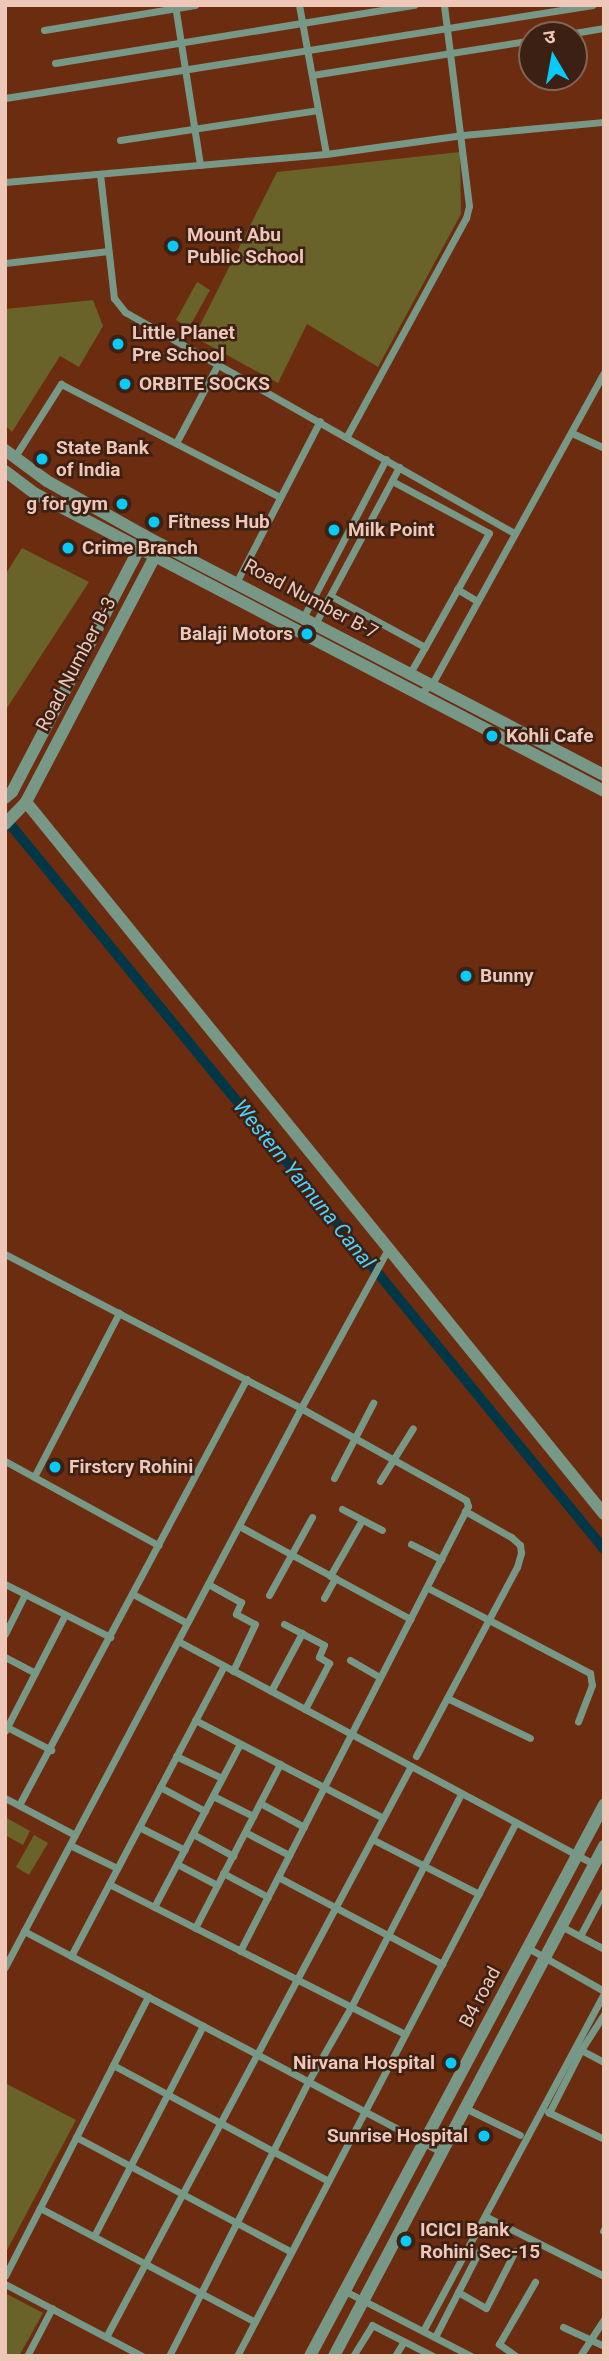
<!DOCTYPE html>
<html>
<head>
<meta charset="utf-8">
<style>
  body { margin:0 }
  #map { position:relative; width:609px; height:2361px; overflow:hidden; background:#6c2c0f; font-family:Roboto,"Noto Sans Devanagari",sans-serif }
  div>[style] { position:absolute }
  .green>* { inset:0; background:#696229 }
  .canal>* { height:10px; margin:-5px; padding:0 5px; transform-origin:5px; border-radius:5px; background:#003747 }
  .minor>* { height:7px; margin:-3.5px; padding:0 3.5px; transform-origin:3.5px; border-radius:3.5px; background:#779887 }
  .tertiary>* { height:12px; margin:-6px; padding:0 6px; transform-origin:6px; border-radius:6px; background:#779887 }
  .dots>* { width:19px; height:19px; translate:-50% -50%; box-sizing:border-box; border:4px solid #3d2014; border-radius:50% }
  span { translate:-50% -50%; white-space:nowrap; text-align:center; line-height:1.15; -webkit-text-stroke:5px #3d2014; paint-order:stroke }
  .poi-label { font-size:19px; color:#efc7b8; font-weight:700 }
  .left { translate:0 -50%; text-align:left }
  .right { translate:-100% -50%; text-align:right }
  .street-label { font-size:19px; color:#efc7b8 }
  .water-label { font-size:21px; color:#4cd4fe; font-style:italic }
  .frame { position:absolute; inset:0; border:7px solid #efc7b8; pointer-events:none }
  .north { position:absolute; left:518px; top:21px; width:70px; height:70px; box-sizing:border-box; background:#3d2014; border:2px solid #846356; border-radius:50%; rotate:350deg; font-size:19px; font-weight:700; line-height:28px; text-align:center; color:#efc7b8 }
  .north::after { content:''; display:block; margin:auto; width:24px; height:32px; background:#06cbf9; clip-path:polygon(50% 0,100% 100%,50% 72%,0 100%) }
</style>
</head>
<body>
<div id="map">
  <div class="green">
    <div style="clip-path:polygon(460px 152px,461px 214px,378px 367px,307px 324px,278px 383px,194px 337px,277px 172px)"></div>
    <div style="clip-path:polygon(197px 282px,210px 290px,189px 328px,176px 320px)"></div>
    <div style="clip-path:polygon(93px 300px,103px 326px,79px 367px,60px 356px,12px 432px,5px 425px,5px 309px)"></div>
    <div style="clip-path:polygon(22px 548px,89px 582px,5px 711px,5px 575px)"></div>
    <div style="clip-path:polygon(5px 1817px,30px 1831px,23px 1845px,5px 1835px)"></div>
    <div style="clip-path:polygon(34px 1835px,48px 1843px,29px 1875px,16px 1867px)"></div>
    <div style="clip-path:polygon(5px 2083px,76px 2120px,5px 2254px)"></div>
    <div style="clip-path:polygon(5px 2293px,43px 2313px,19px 2356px,5px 2356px)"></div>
  </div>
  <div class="canal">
    <div style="left:5px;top:818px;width:945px;rotate:50.67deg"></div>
  </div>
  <div class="minor">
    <div style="left:175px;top:5px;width:162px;rotate:81.1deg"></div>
    <div style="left:299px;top:5px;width:151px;rotate:79.7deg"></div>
    <div style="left:44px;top:30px;width:153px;rotate:-9.4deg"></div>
    <div style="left:562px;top:35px;width:43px;rotate:-9.5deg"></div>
    <div style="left:55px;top:63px;width:364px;rotate:-9.2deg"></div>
    <div style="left:312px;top:75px;width:223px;rotate:-9deg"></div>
    <div style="left:5px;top:98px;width:595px;rotate:-8.99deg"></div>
    <div style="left:120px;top:140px;width:200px;rotate:-8.6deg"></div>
    <div style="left:100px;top:174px;width:125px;rotate:83.6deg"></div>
    <div style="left:114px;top:298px;width:18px;rotate:52deg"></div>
    <div style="left:125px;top:312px;width:447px;rotate:29.6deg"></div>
    <div style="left:5px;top:182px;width:322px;rotate:-5deg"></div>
    <div style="left:326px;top:154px;width:138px;rotate:-7.9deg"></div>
    <div style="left:463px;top:135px;width:142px;rotate:-5.3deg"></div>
    <div style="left:5px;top:263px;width:104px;rotate:-6.6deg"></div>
    <div style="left:572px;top:433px;width:35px;rotate:25deg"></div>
    <div style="left:347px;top:436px;width:248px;rotate:-61.4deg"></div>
    <div style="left:466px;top:218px;width:12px;rotate:-76deg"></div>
    <div style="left:469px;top:206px;width:203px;rotate:-97.1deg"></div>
    <div style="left:176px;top:443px;width:89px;rotate:-62deg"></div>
    <div style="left:14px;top:458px;width:88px;rotate:-57.6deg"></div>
    <div style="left:61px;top:384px;width:246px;rotate:27.3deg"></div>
    <div style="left:392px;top:481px;width:110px;rotate:28.2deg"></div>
    <div style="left:489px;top:533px;width:131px;rotate:119.3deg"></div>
    <div style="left:237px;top:581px;width:180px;rotate:-62.6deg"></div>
    <div style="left:457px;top:589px;width:23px;rotate:31deg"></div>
    <div style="left:331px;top:596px;width:107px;rotate:28.5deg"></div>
    <div style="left:425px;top:647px;width:30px;rotate:120deg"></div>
    <div style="left:304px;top:616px;width:177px;rotate:-62.4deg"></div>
    <div style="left:316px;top:622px;width:176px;rotate:-61.8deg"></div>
    <div style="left:419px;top:694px;width:16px;rotate:-38deg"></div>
    <div style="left:432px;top:684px;width:355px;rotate:-61.1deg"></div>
    <div style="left:5px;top:1254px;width:334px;rotate:27.5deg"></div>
    <div style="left:301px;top:1408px;width:633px;rotate:117.9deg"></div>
    <div style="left:5px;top:1461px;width:175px;rotate:28.8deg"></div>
    <div style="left:34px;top:1477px;width:185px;rotate:-62.6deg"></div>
    <div style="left:334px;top:1478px;width:85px;rotate:-62.5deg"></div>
    <div style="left:380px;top:1481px;width:62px;rotate:-58.1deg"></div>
    <div style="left:342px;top:1509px;width:45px;rotate:27.7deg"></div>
    <div style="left:239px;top:1526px;width:195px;rotate:28.5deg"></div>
    <div style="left:411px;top:1544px;width:34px;rotate:27deg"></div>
    <div style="left:330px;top:1576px;width:64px;rotate:-60.3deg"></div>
    <div style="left:5px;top:1584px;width:118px;rotate:26.8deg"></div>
    <div style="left:208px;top:1584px;width:38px;rotate:29deg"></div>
    <div style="left:241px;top:1602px;width:13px;rotate:113deg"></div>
    <div style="left:236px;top:1614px;width:21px;rotate:28deg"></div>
    <div style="left:255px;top:1624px;width:52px;rotate:115.1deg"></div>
    <div style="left:428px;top:1588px;width:183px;rotate:27.7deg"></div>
    <div style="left:590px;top:1673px;width:12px;rotate:81deg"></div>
    <div style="left:592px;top:1685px;width:39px;rotate:111deg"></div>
    <div style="left:133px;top:1594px;width:61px;rotate:28.2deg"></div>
    <div style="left:269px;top:1595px;width:89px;rotate:-61.1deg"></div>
    <div style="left:324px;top:1598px;width:23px;rotate:-61deg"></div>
    <div style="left:284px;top:1624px;width:45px;rotate:27.7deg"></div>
    <div style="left:324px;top:1645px;width:13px;rotate:113deg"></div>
    <div style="left:319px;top:1657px;width:12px;rotate:31deg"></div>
    <div style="left:329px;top:1663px;width:52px;rotate:117.6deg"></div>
    <div style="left:5px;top:1634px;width:45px;rotate:-63.4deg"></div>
    <div style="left:178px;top:1641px;width:472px;rotate:28.2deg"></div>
    <div style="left:5px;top:1657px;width:34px;rotate:28deg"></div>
    <div style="left:350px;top:1660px;width:34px;rotate:30deg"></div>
    <div style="left:271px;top:1691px;width:66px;rotate:-61.9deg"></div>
    <div style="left:447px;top:1698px;width:92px;rotate:25.7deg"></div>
    <div style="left:195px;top:1720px;width:212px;rotate:27.5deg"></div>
    <div style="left:7px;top:1727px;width:50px;rotate:27.6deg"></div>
    <div style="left:5px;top:1731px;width:131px;rotate:-62.7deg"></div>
    <div style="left:176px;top:1756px;width:51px;rotate:25.6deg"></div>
    <div style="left:416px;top:1756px;width:214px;rotate:-61.9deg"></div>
    <div style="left:517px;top:1567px;width:15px;rotate:-74deg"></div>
    <div style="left:521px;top:1553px;width:8px;rotate:-97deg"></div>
    <div style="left:520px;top:1545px;width:12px;rotate:-138deg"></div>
    <div style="left:511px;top:1537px;width:53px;rotate:-150.5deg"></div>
    <div style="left:160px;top:1787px;width:51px;rotate:28.1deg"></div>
    <div style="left:213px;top:1796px;width:45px;rotate:26.6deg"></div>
    <div style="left:5px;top:1798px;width:79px;rotate:27.9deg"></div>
    <div style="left:260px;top:1803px;width:50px;rotate:28.6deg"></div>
    <div style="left:19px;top:1805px;width:483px;rotate:-61.9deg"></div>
    <div style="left:139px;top:1827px;width:51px;rotate:26.6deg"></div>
    <div style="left:245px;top:1832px;width:50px;rotate:27.6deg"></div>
    <div style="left:193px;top:1834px;width:46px;rotate:28.8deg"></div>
    <div style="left:372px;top:1839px;width:120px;rotate:27.2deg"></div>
    <div style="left:70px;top:1845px;width:52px;rotate:26.1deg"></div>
    <div style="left:177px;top:1864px;width:45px;rotate:27.7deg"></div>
    <div style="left:223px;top:1873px;width:51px;rotate:28.1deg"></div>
    <div style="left:278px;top:1877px;width:186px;rotate:27.9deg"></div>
    <div style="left:109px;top:1884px;width:332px;rotate:26.9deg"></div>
    <div style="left:154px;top:1907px;width:184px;rotate:-62.2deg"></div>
    <div style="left:561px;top:1926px;width:49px;rotate:28.1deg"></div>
    <div style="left:195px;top:1928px;width:185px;rotate:-62.6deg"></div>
    <div style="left:24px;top:1931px;width:473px;rotate:27.9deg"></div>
    <div style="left:580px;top:1936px;width:51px;rotate:-61.9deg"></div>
    <div style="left:528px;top:1948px;width:87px;rotate:29.5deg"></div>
    <div style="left:240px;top:1951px;width:500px;rotate:-62.87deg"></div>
    <div style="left:468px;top:1506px;width:6px;rotate:-108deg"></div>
    <div style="left:466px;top:1500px;width:189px;rotate:-150.9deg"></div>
    <div style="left:301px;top:1408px;width:181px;rotate:-61.3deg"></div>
    <div style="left:71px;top:1956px;width:328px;rotate:-62.2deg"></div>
    <div style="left:581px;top:2050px;width:26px;rotate:28deg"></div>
    <div style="left:113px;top:2065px;width:244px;rotate:28.3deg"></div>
    <div style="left:465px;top:2108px;width:61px;rotate:26.1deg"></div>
    <div style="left:548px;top:2112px;width:62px;rotate:25.7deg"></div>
    <div style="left:549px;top:2113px;width:71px;rotate:-63.1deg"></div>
    <div style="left:581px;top:2050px;width:43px;rotate:-57.4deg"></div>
    <div style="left:76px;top:2137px;width:244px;rotate:28.1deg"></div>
    <div style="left:40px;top:2208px;width:243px;rotate:27.9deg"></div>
    <div style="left:485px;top:2216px;width:133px;rotate:26.8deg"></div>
    <div style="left:603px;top:2231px;width:2px;rotate:-63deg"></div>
    <div style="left:94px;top:2236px;width:237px;rotate:-62.6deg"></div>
    <div style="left:5px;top:2276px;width:314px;rotate:-62.9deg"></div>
    <div style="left:5px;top:2284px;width:155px;rotate:27.7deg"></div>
    <div style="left:345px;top:2291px;width:142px;rotate:27.3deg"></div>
    <div style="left:458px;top:2292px;width:32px;rotate:30deg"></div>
    <div style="left:486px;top:2308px;width:64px;rotate:-63deg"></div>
    <div style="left:563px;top:2327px;width:45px;rotate:24.9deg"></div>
    <div style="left:423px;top:2331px;width:383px;rotate:-61.8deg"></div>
    <div style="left:106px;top:2337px;width:647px;rotate:-61.89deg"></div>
    <div style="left:435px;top:2337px;width:97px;rotate:-62.9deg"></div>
    <div style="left:27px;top:2356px;width:54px;rotate:-62.5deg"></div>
    <div style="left:169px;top:2356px;width:307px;rotate:-63.1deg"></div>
    <div style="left:308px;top:2082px;width:86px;rotate:-60.2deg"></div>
    <div style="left:351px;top:2007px;width:240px;rotate:-62.7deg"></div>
    <div style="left:237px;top:2356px;width:602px;rotate:-62.41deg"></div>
    <div style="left:353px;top:2356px;width:36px;rotate:-58deg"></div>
    <div style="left:372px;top:2325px;width:68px;rotate:26.9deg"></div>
    <div style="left:395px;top:2356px;width:17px;rotate:-59deg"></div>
    <div style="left:516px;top:2356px;width:21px;rotate:-145deg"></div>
    <div style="left:499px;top:2344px;width:72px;rotate:-59.9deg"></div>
    <div style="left:580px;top:2356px;width:44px;rotate:-57deg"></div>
  </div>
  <div class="tertiary">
    <div style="left:5px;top:450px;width:52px;rotate:36.4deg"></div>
    <div style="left:47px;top:481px;width:112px;rotate:29.3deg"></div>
    <div style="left:145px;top:536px;width:517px;rotate:27.51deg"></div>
    <div style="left:5px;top:471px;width:39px;rotate:37deg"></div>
    <div style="left:36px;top:494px;width:641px;rotate:27.6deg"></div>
    <div style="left:5px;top:798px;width:9px;rotate:-41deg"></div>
    <div style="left:12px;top:792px;width:281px;rotate:-62.4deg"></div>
    <div style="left:26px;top:802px;width:917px;rotate:50.93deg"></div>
    <div style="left:5px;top:824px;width:30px;rotate:-46deg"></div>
    <div style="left:26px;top:802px;width:284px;rotate:-62.3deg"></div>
    <div style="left:310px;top:2356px;width:625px;rotate:-61.92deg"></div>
    <div style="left:334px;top:2356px;width:577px;rotate:-62.1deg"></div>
  </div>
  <div class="dots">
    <div style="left:173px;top:246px;background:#06cbf9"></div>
    <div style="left:118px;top:344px;background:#06cbf9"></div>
    <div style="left:125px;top:384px;background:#06cbf9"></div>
    <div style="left:42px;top:459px;background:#06cbf9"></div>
    <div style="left:122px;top:504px;background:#06cbf9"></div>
    <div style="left:154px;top:522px;background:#06cbf9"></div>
    <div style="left:334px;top:530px;background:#06cbf9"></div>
    <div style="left:68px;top:548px;background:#06cbf9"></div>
    <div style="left:307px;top:634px;background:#06cbf9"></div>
    <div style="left:492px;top:736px;background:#06cbf9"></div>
    <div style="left:466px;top:976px;background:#06cbf9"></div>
    <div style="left:55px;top:1467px;background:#06cbf9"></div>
    <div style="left:451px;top:2063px;background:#06cbf9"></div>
    <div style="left:484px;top:2136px;background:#06cbf9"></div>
    <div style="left:406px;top:2241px;background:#06cbf9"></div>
  </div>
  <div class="poi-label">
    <span class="left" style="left:187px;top:246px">Mount Abu<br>Public School</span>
    <span class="left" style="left:132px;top:344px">Little Planet<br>Pre School</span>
    <span class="left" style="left:139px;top:384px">ORBITE SOCKS</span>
    <span class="left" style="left:56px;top:459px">State Bank<br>of India</span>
    <span class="right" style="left:108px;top:504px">g for gym</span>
    <span class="left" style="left:168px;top:522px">Fitness Hub</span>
    <span class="left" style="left:348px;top:530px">Milk Point</span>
    <span class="left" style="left:82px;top:548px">Crime Branch</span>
    <span class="right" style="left:293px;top:634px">Balaji Motors</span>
    <span class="left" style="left:506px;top:736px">Kohli Cafe</span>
    <span class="left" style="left:480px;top:976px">Bunny</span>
    <span class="left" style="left:69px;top:1467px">Firstcry Rohini</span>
    <span class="right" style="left:435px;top:2063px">Nirvana Hospital</span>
    <span class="right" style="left:468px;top:2136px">Sunrise Hospital</span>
    <span class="left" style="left:420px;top:2241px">ICICI Bank<br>Rohini Sec-15</span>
  </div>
  <div class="street-label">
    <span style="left:311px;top:599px;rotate:28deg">Road Number B-7</span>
    <span style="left:76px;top:664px;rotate:-62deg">Road Number B-3</span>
    <span style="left:480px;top:1997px;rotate:-62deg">B4 road</span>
  </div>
  <div class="water-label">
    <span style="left:304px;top:1184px;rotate:51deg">Western Yamuna Canal</span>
  </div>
  <div class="frame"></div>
  <div class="north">उ</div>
</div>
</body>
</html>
